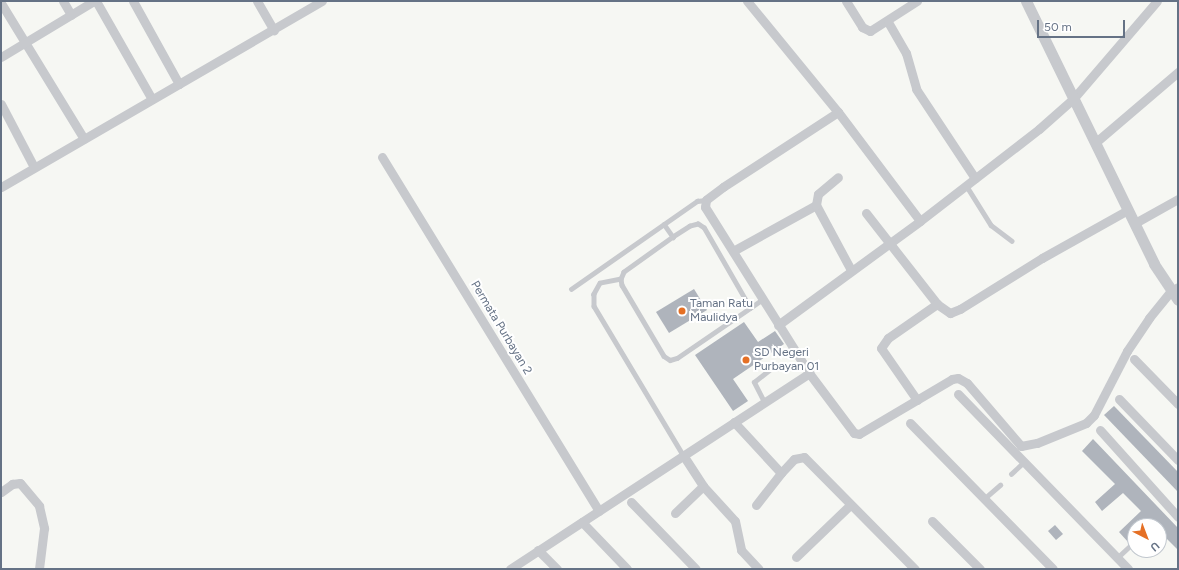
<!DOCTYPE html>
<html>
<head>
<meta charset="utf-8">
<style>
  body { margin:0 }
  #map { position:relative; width:1179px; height:570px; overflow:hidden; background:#f6f7f3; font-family:Figtree,sans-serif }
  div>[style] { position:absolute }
  .building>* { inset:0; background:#afb4bc }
  .service>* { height:4.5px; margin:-2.25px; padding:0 2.25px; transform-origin:2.25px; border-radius:2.25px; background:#c7c9cd }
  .minor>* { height:9px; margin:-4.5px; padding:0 4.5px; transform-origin:4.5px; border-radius:4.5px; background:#c7c9cd }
  .tertiary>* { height:11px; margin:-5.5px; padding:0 5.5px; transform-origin:5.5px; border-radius:5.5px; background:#c7c9cd }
  .dots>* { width:11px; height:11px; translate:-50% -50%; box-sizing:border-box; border:2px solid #fff; border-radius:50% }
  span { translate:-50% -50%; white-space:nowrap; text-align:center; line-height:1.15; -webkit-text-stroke:4px #fff; paint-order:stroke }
  .poi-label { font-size:12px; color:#657285 }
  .left { translate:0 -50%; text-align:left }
  .street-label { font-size:12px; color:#657285 }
  .frame { position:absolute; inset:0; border:2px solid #657285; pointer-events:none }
  .north { position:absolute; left:1127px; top:518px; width:40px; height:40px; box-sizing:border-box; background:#fff; border:1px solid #c1c7ce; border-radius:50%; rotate:138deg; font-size:11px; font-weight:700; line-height:16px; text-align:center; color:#657285 }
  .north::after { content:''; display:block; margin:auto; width:14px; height:18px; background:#e57025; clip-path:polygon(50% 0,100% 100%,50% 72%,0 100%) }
  .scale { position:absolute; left:1037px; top:20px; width:88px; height:18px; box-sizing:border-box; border:2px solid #657285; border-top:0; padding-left:5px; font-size:12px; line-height:14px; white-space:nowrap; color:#657285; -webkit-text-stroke:3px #fff; paint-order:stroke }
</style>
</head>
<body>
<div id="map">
  <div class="building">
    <div style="clip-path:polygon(694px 289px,707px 310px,669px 333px,656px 312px)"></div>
    <div style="clip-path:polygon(744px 322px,758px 342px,775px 331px,784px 344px,733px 379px,748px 401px,733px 411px,695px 355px)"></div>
    <div style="clip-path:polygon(1114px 406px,1178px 472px,1178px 492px,1104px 415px)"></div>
    <div style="clip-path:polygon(1093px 439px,1178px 528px,1178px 550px,1159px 531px,1159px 526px,1135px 526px,1135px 536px,1128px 542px,1119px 532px,1141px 511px,1123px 493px,1102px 511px,1095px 502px,1115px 484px,1082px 451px)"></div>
    <div style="clip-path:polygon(1055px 525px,1063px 534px,1056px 540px,1048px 531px)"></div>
  </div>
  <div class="service">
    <div style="left:966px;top:185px;width:47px;rotate:58deg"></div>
    <div style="left:991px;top:225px;width:26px;rotate:37deg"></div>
    <div style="left:664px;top:224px;width:16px;rotate:55deg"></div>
    <div style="left:621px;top:279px;width:21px;rotate:169deg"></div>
    <div style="left:600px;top:283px;width:13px;rotate:119deg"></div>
    <div style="left:594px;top:294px;width:12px;rotate:90deg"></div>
    <div style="left:594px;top:306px;width:174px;rotate:59.1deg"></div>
    <div style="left:571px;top:289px;width:154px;rotate:-34.9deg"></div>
    <div style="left:697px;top:201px;width:9px;rotate:-6deg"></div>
    <div style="left:750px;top:308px;width:92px;rotate:-119.9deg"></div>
    <div style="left:704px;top:228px;width:7px;rotate:-146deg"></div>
    <div style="left:698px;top:224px;width:8px;rotate:166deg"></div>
    <div style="left:690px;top:226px;width:20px;rotate:147deg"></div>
    <div style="left:673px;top:237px;width:60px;rotate:144.5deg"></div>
    <div style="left:624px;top:272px;width:8px;rotate:113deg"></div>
    <div style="left:621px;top:279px;width:6px;rotate:81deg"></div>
    <div style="left:622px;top:285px;width:82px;rotate:59.4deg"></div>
    <div style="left:664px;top:356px;width:7px;rotate:34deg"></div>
    <div style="left:670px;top:360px;width:7px;rotate:-16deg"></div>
    <div style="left:677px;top:358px;width:88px;rotate:-34.4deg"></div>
    <div style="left:750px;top:308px;width:16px;rotate:-35deg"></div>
    <div style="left:764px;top:402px;width:22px;rotate:-117deg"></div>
    <div style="left:754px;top:382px;width:24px;rotate:-38deg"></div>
    <div style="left:1011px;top:474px;width:16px;rotate:-43deg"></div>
    <div style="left:985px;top:498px;width:20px;rotate:-41deg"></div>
    <div style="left:1117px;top:558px;width:25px;rotate:-43deg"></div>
  </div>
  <div class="minor">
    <div style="left:63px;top:1px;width:16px;rotate:60deg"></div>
    <div style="left:96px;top:1px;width:113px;rotate:60.3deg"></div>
    <div style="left:133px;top:1px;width:95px;rotate:61deg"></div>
    <div style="left:257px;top:1px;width:34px;rotate:60deg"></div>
    <div style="left:747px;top:1px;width:144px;rotate:50.7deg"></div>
    <div style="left:838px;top:112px;width:137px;rotate:146.9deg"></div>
    <div style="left:723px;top:187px;width:21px;rotate:143deg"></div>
    <div style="left:706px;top:200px;width:7px;rotate:98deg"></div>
    <div style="left:705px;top:207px;width:196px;rotate:57.9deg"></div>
    <div style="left:809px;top:373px;width:75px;rotate:53.1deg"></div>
    <div style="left:854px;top:433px;width:5px;rotate:11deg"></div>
    <div style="left:859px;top:434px;width:108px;rotate:-30.6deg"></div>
    <div style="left:952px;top:379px;width:6px;rotate:-9deg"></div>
    <div style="left:958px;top:378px;width:10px;rotate:29deg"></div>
    <div style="left:967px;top:383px;width:83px;rotate:49.4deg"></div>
    <div style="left:1021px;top:446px;width:16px;rotate:-11deg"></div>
    <div style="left:1037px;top:443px;width:53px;rotate:-22.2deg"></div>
    <div style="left:1086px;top:423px;width:11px;rotate:-45deg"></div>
    <div style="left:1094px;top:415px;width:72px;rotate:-62.7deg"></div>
    <div style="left:1127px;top:351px;width:40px;rotate:-56deg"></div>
    <div style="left:1149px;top:318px;width:33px;rotate:-51deg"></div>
    <div style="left:1170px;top:292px;width:9px;rotate:-32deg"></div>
    <div style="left:846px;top:1px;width:31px;rotate:58deg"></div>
    <div style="left:862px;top:27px;width:9px;rotate:27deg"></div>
    <div style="left:870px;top:31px;width:56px;rotate:-32.6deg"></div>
    <div style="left:1px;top:3px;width:159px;rotate:58.6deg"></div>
    <div style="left:888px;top:22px;width:36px;rotate:60deg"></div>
    <div style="left:906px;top:53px;width:37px;rotate:74deg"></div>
    <div style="left:916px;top:89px;width:107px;rotate:56.5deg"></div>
    <div style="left:1px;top:57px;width:109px;rotate:-31.1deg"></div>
    <div style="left:1px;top:104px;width:71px;rotate:62.4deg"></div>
    <div style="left:838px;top:112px;width:136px;rotate:53deg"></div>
    <div style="left:1096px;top:142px;width:108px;rotate:-40.5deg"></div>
    <div style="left:382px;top:157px;width:415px;rotate:58.5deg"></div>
    <div style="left:1px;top:187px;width:371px;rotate:-30.1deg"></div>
    <div style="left:816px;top:205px;width:74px;rotate:61.7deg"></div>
    <div style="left:866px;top:213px;width:115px;rotate:52deg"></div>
    <div style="left:937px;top:304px;width:16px;rotate:35deg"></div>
    <div style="left:950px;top:313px;width:11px;rotate:-22deg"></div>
    <div style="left:960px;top:309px;width:97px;rotate:-31.9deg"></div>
    <div style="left:1042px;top:258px;width:98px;rotate:-29.2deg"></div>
    <div style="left:1135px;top:223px;width:49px;rotate:-29.2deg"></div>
    <div style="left:733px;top:251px;width:95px;rotate:-29deg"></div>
    <div style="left:816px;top:205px;width:11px;rotate:-80deg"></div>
    <div style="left:818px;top:194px;width:26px;rotate:-40deg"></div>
    <div style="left:778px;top:325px;width:176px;rotate:-36.2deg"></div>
    <div style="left:920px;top:221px;width:150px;rotate:-37.7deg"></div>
    <div style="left:1039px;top:129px;width:45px;rotate:-41.4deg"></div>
    <div style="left:1073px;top:99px;width:129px;rotate:-49.4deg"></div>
    <div style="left:1134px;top:359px;width:63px;rotate:45.6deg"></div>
    <div style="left:958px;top:394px;width:244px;rotate:45.8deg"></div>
    <div style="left:1119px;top:399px;width:85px;rotate:46deg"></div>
    <div style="left:917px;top:400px;width:63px;rotate:-124.7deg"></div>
    <div style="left:881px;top:348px;width:12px;rotate:-55deg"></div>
    <div style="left:888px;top:338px;width:60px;rotate:-34.8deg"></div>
    <div style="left:734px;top:422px;width:69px;rotate:47.3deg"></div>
    <div style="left:781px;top:473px;width:19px;rotate:-47deg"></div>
    <div style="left:794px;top:459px;width:10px;rotate:-11deg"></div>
    <div style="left:804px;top:457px;width:158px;rotate:45.3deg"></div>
    <div style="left:910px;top:423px;width:204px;rotate:45.6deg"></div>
    <div style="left:1100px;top:430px;width:117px;rotate:48.1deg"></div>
    <div style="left:683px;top:455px;width:37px;rotate:57deg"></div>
    <div style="left:703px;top:486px;width:47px;rotate:47.6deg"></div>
    <div style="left:735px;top:521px;width:30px;rotate:78deg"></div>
    <div style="left:741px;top:550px;width:26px;rotate:47deg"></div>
    <div style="left:1px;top:492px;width:14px;rotate:-36deg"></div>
    <div style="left:12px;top:484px;width:8px;rotate:-7deg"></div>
    <div style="left:20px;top:483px;width:30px;rotate:50deg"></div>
    <div style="left:39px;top:506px;width:23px;rotate:77deg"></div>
    <div style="left:44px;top:528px;width:41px;rotate:97deg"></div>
    <div style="left:631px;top:502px;width:93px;rotate:45.9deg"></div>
    <div style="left:756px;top:505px;width:41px;rotate:-52deg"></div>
    <div style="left:675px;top:513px;width:39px;rotate:-44deg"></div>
    <div style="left:932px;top:521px;width:68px;rotate:45deg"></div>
    <div style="left:582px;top:522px;width:65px;rotate:46.2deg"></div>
    <div style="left:538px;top:550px;width:27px;rotate:45deg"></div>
    <div style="left:796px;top:557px;width:75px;rotate:-43.9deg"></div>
    <div style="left:510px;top:569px;width:358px;rotate:-33.2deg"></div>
  </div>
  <div class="tertiary">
    <div style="left:1026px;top:1px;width:292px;rotate:64deg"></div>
    <div style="left:1154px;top:264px;width:43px;rotate:56.3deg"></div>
  </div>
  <div class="dots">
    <div style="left:682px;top:311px;background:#e57025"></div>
    <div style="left:746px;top:360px;background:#e57025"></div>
  </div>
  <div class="poi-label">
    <span class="left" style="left:690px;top:311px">Taman Ratu<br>Maulidya</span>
    <span class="left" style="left:754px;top:360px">SD Negeri<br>Purbayan 01</span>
  </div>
  <div class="street-label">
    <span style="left:501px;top:328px;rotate:59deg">Permata Purbayan 2</span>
  </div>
  <div class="frame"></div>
  <div class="north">U</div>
  <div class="scale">50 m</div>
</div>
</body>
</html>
